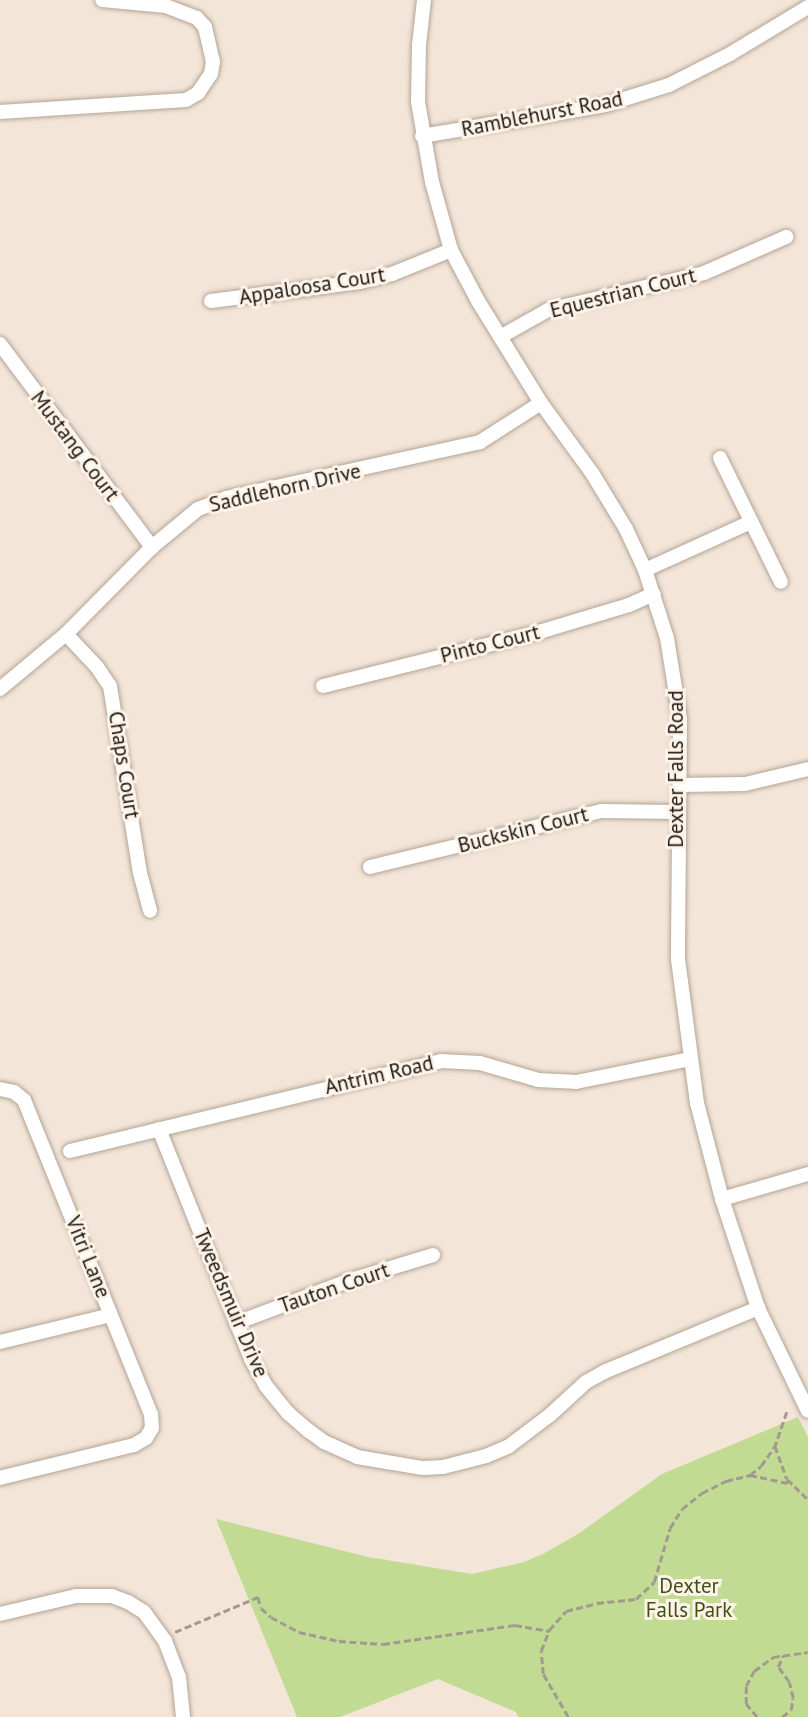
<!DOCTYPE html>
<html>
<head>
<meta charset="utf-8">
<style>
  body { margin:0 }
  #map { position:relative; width:808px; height:1717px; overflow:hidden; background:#f3e5d7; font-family:"PT Sans",sans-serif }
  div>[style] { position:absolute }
  .green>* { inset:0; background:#c2db93 }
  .path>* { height:2.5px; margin-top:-1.25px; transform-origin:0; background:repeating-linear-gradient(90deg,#a3998e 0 7px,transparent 0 10.5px) }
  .roads { filter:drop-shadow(0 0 2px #b2a598) drop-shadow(0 0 2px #b2a598) }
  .minor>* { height:14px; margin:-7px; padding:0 7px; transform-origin:7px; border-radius:7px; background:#fff }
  span { translate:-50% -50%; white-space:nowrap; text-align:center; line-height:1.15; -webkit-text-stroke:6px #fef3e8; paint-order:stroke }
  .street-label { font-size:21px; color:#1b1712 }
  .park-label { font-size:21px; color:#3e4f13 }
</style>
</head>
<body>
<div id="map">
  <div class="green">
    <div style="clip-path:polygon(798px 1417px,808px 1437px,808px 1717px,518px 1717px,516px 1712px,438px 1679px,340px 1717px,297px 1717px,216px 1519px,368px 1557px,472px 1574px,524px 1562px,543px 1554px,578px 1534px,662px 1474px)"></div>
  </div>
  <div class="path">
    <div style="left:787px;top:1412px;width:36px;rotate:109deg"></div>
    <div style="left:775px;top:1446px;width:35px;rotate:70deg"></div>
    <div style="left:787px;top:1479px;width:29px;rotate:44deg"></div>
    <div style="left:750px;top:1475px;width:43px;rotate:12.1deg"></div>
    <div style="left:175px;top:1632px;width:90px;rotate:-22.9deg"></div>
    <div style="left:258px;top:1597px;width:11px;rotate:75deg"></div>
    <div style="left:261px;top:1608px;width:13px;rotate:42deg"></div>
    <div style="left:271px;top:1617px;width:32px;rotate:28deg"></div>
    <div style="left:299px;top:1632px;width:41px;rotate:12.7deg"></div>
    <div style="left:339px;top:1641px;width:44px;rotate:3.9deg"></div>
    <div style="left:383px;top:1644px;width:133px;rotate:-8.2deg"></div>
    <div style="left:515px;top:1625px;width:35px;rotate:10deg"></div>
    <div style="left:568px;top:1717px;width:50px;rotate:-120.2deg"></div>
    <div style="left:543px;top:1674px;width:23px;rotate:-95deg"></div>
    <div style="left:541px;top:1651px;width:22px;rotate:-69deg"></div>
    <div style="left:549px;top:1630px;width:25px;rotate:-48deg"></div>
    <div style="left:566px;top:1611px;width:32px;rotate:-14deg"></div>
    <div style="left:597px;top:1603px;width:39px;rotate:-6deg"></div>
    <div style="left:636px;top:1599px;width:25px;rotate:-43deg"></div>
    <div style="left:654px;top:1582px;width:56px;rotate:-73.5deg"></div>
    <div style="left:670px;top:1528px;width:22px;rotate:-58deg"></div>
    <div style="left:682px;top:1509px;width:26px;rotate:-39deg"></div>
    <div style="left:702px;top:1493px;width:27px;rotate:-27deg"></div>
    <div style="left:726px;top:1481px;width:25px;rotate:-14deg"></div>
    <div style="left:750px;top:1475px;width:14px;rotate:-39deg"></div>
    <div style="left:761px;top:1466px;width:24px;rotate:-55deg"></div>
    <div style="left:757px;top:1717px;width:17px;rotate:-130deg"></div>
    <div style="left:746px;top:1704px;width:18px;rotate:-90deg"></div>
    <div style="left:746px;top:1686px;width:17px;rotate:-62deg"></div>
    <div style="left:754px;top:1671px;width:24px;rotate:-36deg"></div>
    <div style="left:773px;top:1657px;width:35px;rotate:-8deg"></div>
    <div style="left:782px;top:1717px;width:11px;rotate:-38deg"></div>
    <div style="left:791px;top:1710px;width:12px;rotate:-81deg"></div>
    <div style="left:793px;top:1698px;width:16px;rotate:-104deg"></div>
    <div style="left:789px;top:1682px;width:19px;rotate:-126deg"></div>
    <div style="left:778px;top:1667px;width:12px;rotate:-66deg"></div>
  </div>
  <div class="roads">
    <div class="minor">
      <div style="left:424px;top:0;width:45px;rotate:96.3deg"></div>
      <div style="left:419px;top:45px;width:57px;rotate:91deg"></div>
      <div style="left:418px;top:102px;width:81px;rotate:80.1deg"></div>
      <div style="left:432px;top:182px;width:71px;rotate:74.4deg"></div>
      <div style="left:451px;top:250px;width:58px;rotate:62.1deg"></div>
      <div style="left:478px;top:301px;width:120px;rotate:58.3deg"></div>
      <div style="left:541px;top:403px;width:87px;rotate:53.9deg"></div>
      <div style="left:592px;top:473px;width:66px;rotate:58.7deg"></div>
      <div style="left:626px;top:529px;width:45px;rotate:65.1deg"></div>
      <div style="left:645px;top:570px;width:71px;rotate:72.1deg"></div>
      <div style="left:667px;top:638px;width:82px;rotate:80.9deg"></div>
      <div style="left:680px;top:719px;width:240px;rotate:90.5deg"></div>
      <div style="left:678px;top:959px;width:145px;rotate:82.5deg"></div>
      <div style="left:697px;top:1103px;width:99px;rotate:75.4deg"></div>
      <div style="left:722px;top:1199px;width:115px;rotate:71.7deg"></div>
      <div style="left:758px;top:1308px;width:114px;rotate:64.1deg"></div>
      <div style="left:0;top:112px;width:186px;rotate:-3.7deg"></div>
      <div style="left:186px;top:100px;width:14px;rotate:-30deg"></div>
      <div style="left:198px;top:93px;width:23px;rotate:-56deg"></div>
      <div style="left:211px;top:74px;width:12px;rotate:-81deg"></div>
      <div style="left:213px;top:62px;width:36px;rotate:-103deg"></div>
      <div style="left:205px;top:27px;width:12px;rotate:-132deg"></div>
      <div style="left:197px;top:18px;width:33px;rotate:-159deg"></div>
      <div style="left:166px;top:6px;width:64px;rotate:-174.6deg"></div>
      <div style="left:422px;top:136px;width:186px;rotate:-9.6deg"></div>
      <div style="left:605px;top:105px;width:67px;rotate:-17.4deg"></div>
      <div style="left:669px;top:85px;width:68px;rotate:-26.9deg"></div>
      <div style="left:730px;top:54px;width:91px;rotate:-31.1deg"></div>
      <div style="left:211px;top:301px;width:150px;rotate:-7.3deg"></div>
      <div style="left:360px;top:282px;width:33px;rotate:-14deg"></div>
      <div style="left:392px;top:274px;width:64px;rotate:-22.1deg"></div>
      <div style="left:500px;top:337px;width:55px;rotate:-29.4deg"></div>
      <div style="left:548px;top:310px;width:160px;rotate:-13.3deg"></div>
      <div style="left:704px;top:273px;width:90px;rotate:-23.7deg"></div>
      <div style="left:0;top:344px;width:254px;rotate:53.2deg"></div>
      <div style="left:720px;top:458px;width:138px;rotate:63.8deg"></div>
      <div style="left:645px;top:570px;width:116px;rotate:-24.4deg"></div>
      <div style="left:66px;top:634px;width:45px;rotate:46.8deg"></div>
      <div style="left:97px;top:667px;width:23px;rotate:56deg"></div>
      <div style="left:110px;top:686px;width:189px;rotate:80.9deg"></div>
      <div style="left:140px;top:873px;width:39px;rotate:75deg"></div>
      <div style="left:323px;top:686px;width:223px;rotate:-14deg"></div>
      <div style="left:539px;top:632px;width:94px;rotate:-16.7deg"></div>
      <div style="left:629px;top:605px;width:27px;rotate:-24deg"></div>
      <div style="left:0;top:689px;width:86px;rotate:-39.8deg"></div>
      <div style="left:66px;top:634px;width:122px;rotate:-45.3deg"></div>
      <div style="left:152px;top:547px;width:60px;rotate:-39.6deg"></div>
      <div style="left:198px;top:509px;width:30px;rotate:-21deg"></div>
      <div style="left:226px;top:498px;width:260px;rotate:-12.4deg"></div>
      <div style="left:480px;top:442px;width:72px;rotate:-32.6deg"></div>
      <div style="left:680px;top:785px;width:65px;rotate:-0.9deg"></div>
      <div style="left:745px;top:784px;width:65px;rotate:-13.4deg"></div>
      <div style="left:370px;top:867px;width:239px;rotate:-13.6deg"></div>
      <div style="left:602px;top:811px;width:75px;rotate:0.8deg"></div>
      <div style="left:0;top:1089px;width:14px;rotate:12deg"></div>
      <div style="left:14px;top:1092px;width:13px;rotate:39deg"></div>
      <div style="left:24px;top:1100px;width:339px;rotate:68deg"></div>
      <div style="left:151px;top:1414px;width:14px;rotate:86deg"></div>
      <div style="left:152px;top:1428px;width:12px;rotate:121deg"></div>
      <div style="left:146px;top:1438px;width:14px;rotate:150deg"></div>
      <div style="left:134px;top:1445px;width:138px;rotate:166.2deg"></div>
      <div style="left:159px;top:1129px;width:248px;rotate:68.2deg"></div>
      <div style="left:251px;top:1359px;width:31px;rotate:61deg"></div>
      <div style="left:266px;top:1386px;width:35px;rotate:51deg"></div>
      <div style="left:288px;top:1413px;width:28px;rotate:41deg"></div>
      <div style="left:309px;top:1431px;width:19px;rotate:36deg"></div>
      <div style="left:324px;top:1442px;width:36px;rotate:24deg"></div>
      <div style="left:357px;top:1457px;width:67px;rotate:9.5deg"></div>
      <div style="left:423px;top:1468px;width:20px;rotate:-3deg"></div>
      <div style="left:443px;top:1467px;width:44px;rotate:-14.3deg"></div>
      <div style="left:486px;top:1456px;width:25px;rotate:-23deg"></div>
      <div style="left:509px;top:1446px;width:51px;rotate:-37.1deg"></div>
      <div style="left:550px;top:1415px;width:49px;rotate:-42.5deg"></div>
      <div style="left:586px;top:1382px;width:23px;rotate:-29deg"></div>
      <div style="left:606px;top:1371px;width:165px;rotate:-22.5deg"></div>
      <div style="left:70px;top:1151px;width:382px;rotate:-13.6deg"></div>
      <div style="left:441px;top:1061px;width:39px;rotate:3deg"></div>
      <div style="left:480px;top:1063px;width:60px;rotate:16.3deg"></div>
      <div style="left:538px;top:1080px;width:38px;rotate:3deg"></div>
      <div style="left:576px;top:1082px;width:116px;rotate:-11.4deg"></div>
      <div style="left:722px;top:1199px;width:90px;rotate:-16.2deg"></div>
      <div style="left:236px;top:1323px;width:120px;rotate:-20.6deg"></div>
      <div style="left:348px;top:1281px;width:89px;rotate:-17deg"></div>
      <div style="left:0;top:1342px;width:114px;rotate:-13.7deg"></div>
      <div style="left:0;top:1614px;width:78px;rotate:-13.3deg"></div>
      <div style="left:76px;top:1596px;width:36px"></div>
      <div style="left:112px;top:1596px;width:17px;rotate:21deg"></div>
      <div style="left:128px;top:1602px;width:19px;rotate:32deg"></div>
      <div style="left:144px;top:1612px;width:36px;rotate:54deg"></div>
      <div style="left:165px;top:1641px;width:39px;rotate:69deg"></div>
      <div style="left:179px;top:1677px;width:40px;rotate:84.3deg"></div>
    </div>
  </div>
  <div class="street-label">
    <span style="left:542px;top:114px;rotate:-11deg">Ramblehurst Road</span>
    <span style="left:312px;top:286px;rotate:-9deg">Appaloosa Court</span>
    <span style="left:623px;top:293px;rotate:-14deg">Equestrian Court</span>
    <span style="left:75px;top:446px;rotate:53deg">Mustang Court</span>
    <span style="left:285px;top:488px;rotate:-13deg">Saddlehorn Drive</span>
    <span style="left:490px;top:644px;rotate:-14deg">Pinto Court</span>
    <span style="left:124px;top:765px;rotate:81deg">Chaps Court</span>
    <span style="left:676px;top:769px;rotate:-90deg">Dexter Falls Road</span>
    <span style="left:523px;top:830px;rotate:-14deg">Buckskin Court</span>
    <span style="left:379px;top:1075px;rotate:-13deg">Antrim Road</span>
    <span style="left:88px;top:1257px;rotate:68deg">Vitri Lane</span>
    <span style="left:334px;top:1288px;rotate:-19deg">Tauton Court</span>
    <span style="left:231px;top:1303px;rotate:67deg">Tweedsmuir Drive</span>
  </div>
  <div class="park-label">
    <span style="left:689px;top:1598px">Dexter<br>Falls Park</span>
  </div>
</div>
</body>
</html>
